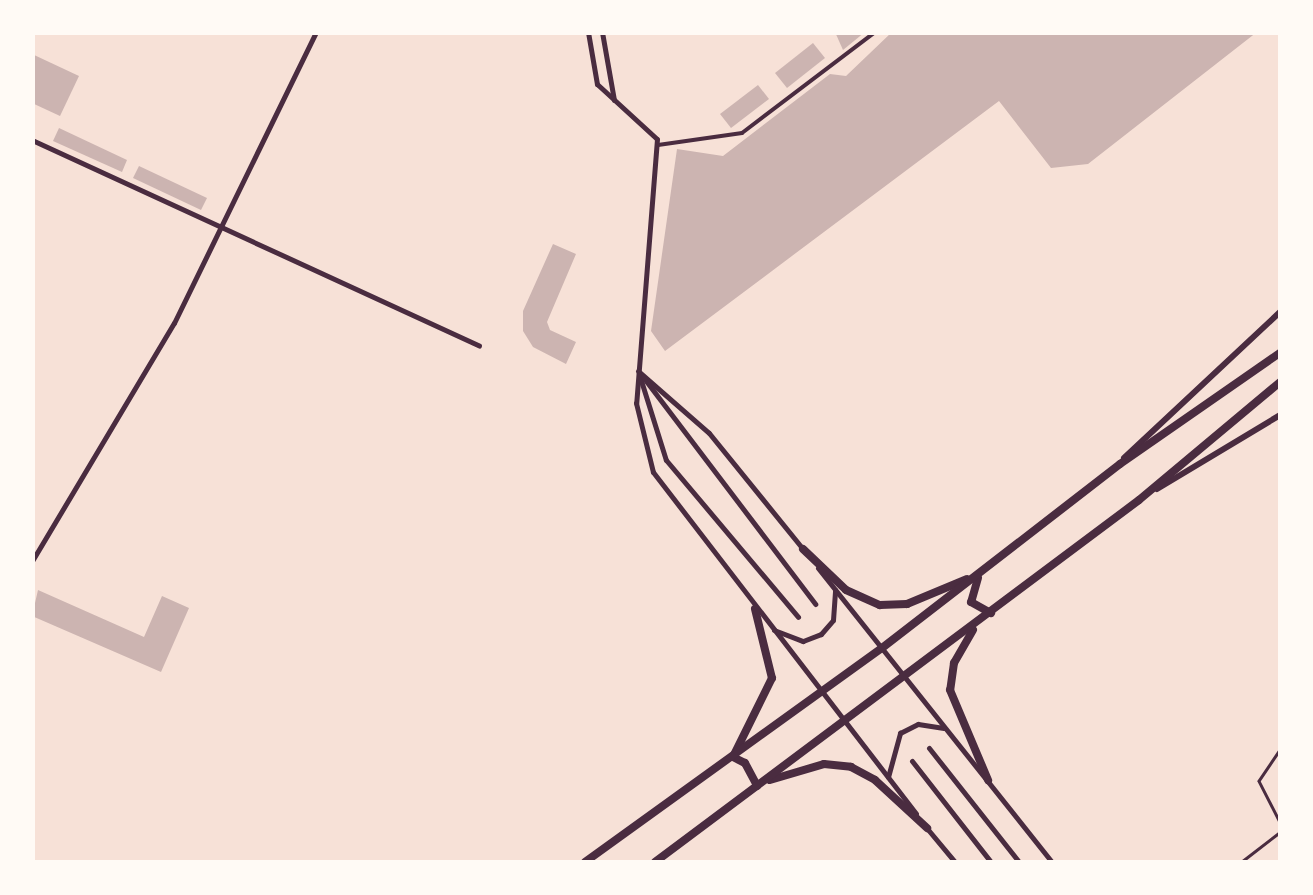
<!DOCTYPE html>
<html>
<head>
<meta charset="utf-8">
<style>
  body { margin:0 }
  #map { position:relative; width:1313px; height:895px; overflow:hidden; background:#f7e1d7; font-family:"Work Sans",sans-serif }
  div>[style] { position:absolute }
  .building>* { inset:0; background:#ccb4b1 }
  .service>* { height:2.5px; margin:-1.25px; padding:0 1.25px; transform-origin:1.25px; border-radius:1.25px; background:#4a2c40 }
  .pedestrian>* { height:4px; margin:-2px; padding:0 2px; transform-origin:2px; border-radius:2px; background:#4a2c40 }
  .minor>* { height:5px; margin:-2.5px; padding:0 2.5px; transform-origin:2.5px; border-radius:2.5px; background:#4a2c40 }
  .tertiary>* { height:5px; margin:-2.5px; padding:0 2.5px; transform-origin:2.5px; border-radius:2.5px; background:#4a2c40 }
  .secondary>* { height:6px; margin:-3px; padding:0 3px; transform-origin:3px; border-radius:3px; background:#4a2c40 }
  .primary>* { height:8px; margin:-4px; padding:0 4px; transform-origin:4px; border-radius:4px; background:#4a2c40 }
  span { translate:-50% -50%; white-space:nowrap; text-align:center; line-height:1.15; -webkit-text-stroke:9px #fffaf5; paint-order:stroke }
  .frame { position:absolute; inset:0; border:35px solid #fffaf5; pointer-events:none }
</style>
</head>
<body>
<div id="map">
  <div class="building">
    <div style="clip-path:polygon(835px 32px,865px 32px,843px 50px)"></div>
    <div style="clip-path:polygon(892px 32px,1257px 32px,1088px 164px,1051px 168px,999px 101px,665px 351px,651px 331px,677px 149px,723px 156px,830px 74px,846px 76px)"></div>
    <div style="clip-path:polygon(813px 43px,825px 58px,787px 88px,775px 73px)"></div>
    <div style="clip-path:polygon(32px 54px,79px 76px,60px 116px,32px 103px)"></div>
    <div style="clip-path:polygon(758px 85px,769px 99px,731px 128px,720px 114px)"></div>
    <div style="clip-path:polygon(59px 128px,127px 160px,122px 172px,53px 141px)"></div>
    <div style="clip-path:polygon(139px 166px,207px 198px,201px 210px,133px 178px)"></div>
    <div style="clip-path:polygon(553px 244px,576px 254px,547px 322px,550px 330px,576px 342px,566px 364px,533px 347px,523px 331px,523px 311px)"></div>
    <div style="clip-path:polygon(38px 590px,144px 637px,162px 596px,189px 608px,161px 672px,32px 616px)"></div>
  </div>
  <div class="service">
    <div style="left:1280px;top:750px;width:37px;rotate:124deg"></div>
    <div style="left:1259px;top:781px;width:46px;rotate:62.9deg"></div>
    <div style="left:1241px;top:862px;width:49px;rotate:-37.6deg"></div>
  </div>
  <div class="pedestrian">
    <div style="left:658px;top:145px;width:85px;rotate:-8.1deg"></div>
    <div style="left:742px;top:133px;width:167px;rotate:-37.2deg"></div>
  </div>
  <div class="minor">
    <div style="left:32px;top:140px;width:492px;rotate:24.7deg"></div>
    <div style="left:32px;top:561px;width:277px;rotate:-59.2deg"></div>
    <div style="left:174px;top:323px;width:324px;rotate:-64deg"></div>
  </div>
  <div class="tertiary">
    <div style="left:588px;top:32px;width:53px;rotate:80.2deg"></div>
    <div style="left:597px;top:84px;width:81px;rotate:42.5deg"></div>
    <div style="left:657px;top:139px;width:265px;rotate:94.5deg"></div>
    <div style="left:636px;top:403px;width:71px;rotate:76.2deg"></div>
    <div style="left:653px;top:472px;width:431px;rotate:52.4deg"></div>
    <div style="left:602px;top:32px;width:69px;rotate:80deg"></div>
    <div style="left:638px;top:371px;width:94px;rotate:41.1deg"></div>
    <div style="left:709px;top:433px;width:148px;rotate:51deg"></div>
    <div style="left:639px;top:374px;width:90px;rotate:72.6deg"></div>
    <div style="left:666px;top:460px;width:205px;rotate:49.9deg"></div>
    <div style="left:643px;top:377px;width:285px;rotate:52.8deg"></div>
    <div style="left:818px;top:568px;width:376px;rotate:51.5deg"></div>
    <div style="left:774px;top:630px;width:31px;rotate:21deg"></div>
    <div style="left:803px;top:641px;width:19px;rotate:-21deg"></div>
    <div style="left:821px;top:634px;width:18px;rotate:-49deg"></div>
    <div style="left:833px;top:620px;width:30px;rotate:-86deg"></div>
    <div style="left:929px;top:748px;width:145px;rotate:51.7deg"></div>
    <div style="left:912px;top:761px;width:128px;rotate:52deg"></div>
    <div style="left:888px;top:777px;width:46px;rotate:-74.7deg"></div>
    <div style="left:900px;top:733px;width:20px;rotate:-27deg"></div>
    <div style="left:918px;top:724px;width:26px;rotate:9deg"></div>
    <div style="left:925px;top:826px;width:47px;rotate:50.2deg"></div>
  </div>
  <div class="secondary">
    <div style="left:1124px;top:458px;width:214px;rotate:-43.1deg"></div>
    <div style="left:1157px;top:489px;width:144px;rotate:-31deg"></div>
  </div>
  <div class="primary">
    <div style="left:803px;top:549px;width:59px;rotate:43.6deg"></div>
    <div style="left:846px;top:590px;width:37px;rotate:24deg"></div>
    <div style="left:880px;top:605px;width:27px;rotate:-2deg"></div>
    <div style="left:907px;top:604px;width:65px;rotate:-22.6deg"></div>
    <div style="left:978px;top:578px;width:25px;rotate:106deg"></div>
    <div style="left:971px;top:602px;width:23px;rotate:29deg"></div>
    <div style="left:755px;top:609px;width:71px;rotate:76.2deg"></div>
    <div style="left:772px;top:678px;width:88px;rotate:116.3deg"></div>
    <div style="left:733px;top:757px;width:13px;rotate:27deg"></div>
    <div style="left:745px;top:763px;width:26px;rotate:62deg"></div>
    <div style="left:973px;top:630px;width:38px;rotate:120deg"></div>
    <div style="left:954px;top:663px;width:27px;rotate:98deg"></div>
    <div style="left:950px;top:690px;width:98px;rotate:67.1deg"></div>
    <div style="left:770px;top:780px;width:56px;rotate:-16.5deg"></div>
    <div style="left:824px;top:764px;width:27px;rotate:6deg"></div>
    <div style="left:851px;top:767px;width:27px;rotate:28deg"></div>
    <div style="left:875px;top:780px;width:71px;rotate:42.7deg"></div>
    <div style="left:585px;top:862px;width:366px;rotate:-35.8deg"></div>
    <div style="left:882px;top:648px;width:301px;rotate:-37.7deg"></div>
    <div style="left:1120px;top:464px;width:195px;rotate:-34.8deg"></div>
    <div style="left:655px;top:862px;width:604px;rotate:-36.79deg"></div>
    <div style="left:1139px;top:500px;width:184px;rotate:-39.9deg"></div>
  </div>
  <div class="frame"></div>
</div>
</body>
</html>
